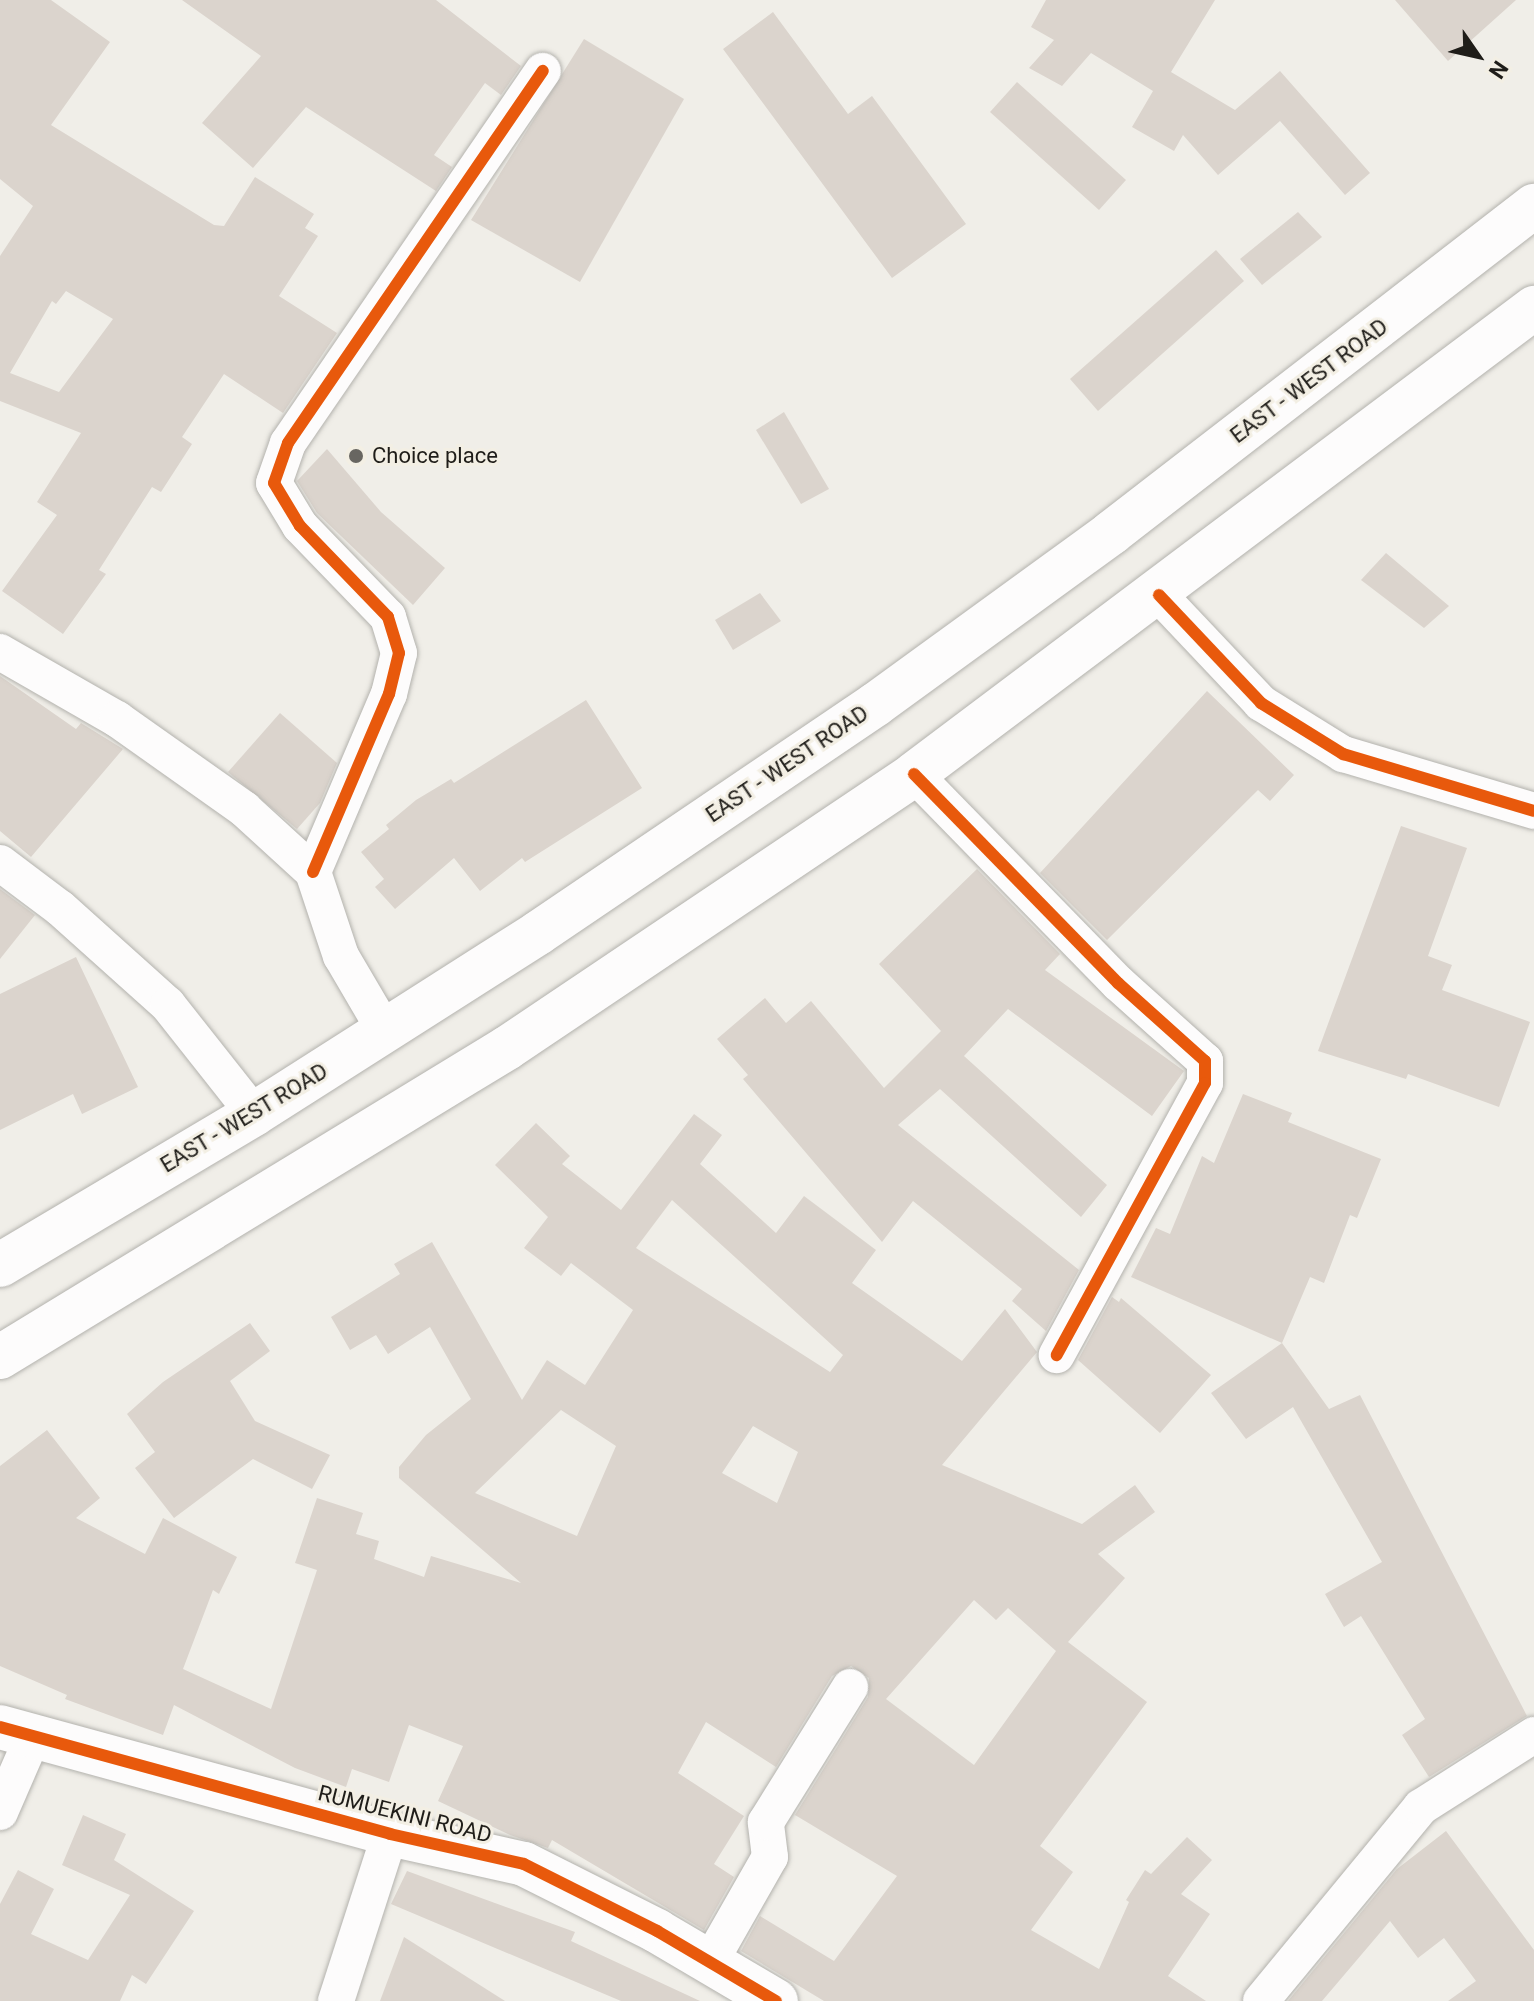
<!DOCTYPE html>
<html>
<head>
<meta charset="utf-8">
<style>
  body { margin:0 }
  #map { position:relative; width:1534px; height:2001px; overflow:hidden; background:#f0eee8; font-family:Roboto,sans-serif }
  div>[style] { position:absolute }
  .building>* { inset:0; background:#dbd4cd }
  .roads { filter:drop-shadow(0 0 2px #b3b2ad) drop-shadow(0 0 2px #b3b2ad) }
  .minor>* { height:36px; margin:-18px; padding:0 18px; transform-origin:18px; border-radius:18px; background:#fdfcfc }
  .tertiary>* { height:44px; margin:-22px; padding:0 22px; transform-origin:22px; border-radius:22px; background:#fdfcfc }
  .primary>* { height:44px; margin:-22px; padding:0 22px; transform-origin:22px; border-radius:22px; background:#fdfcfc }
  .cycleway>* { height:12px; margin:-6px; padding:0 6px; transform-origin:6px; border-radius:6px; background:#e8590c }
  .dots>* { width:22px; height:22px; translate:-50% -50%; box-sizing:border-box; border:4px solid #f3efe4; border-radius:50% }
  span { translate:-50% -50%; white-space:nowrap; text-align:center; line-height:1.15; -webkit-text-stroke:6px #f3efe4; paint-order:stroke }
  .street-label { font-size:22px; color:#1f1d19 }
  .poi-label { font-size:22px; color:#1f1d19 }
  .left { translate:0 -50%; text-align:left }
  .north { position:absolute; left:1438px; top:16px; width:80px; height:80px; -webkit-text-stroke:6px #f3efe4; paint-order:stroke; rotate:124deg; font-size:22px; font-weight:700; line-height:32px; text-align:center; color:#1f1d19 }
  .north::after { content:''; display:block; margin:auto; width:28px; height:36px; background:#1f1d19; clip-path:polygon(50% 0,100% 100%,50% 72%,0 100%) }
</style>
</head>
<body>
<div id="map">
  <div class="building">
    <div style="clip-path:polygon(evenodd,0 0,51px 0,110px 42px,51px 125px,214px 225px,224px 226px,255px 177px,314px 214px,305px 228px,318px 236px,279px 296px,337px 333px,283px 413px,224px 374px,182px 437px,192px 444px,161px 492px,152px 487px,99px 570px,106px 574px,63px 634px,2px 591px,57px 515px,37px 502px,81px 433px,0 401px,0 256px,33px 206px,0 179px,0 0,66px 291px,113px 319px,59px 392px,10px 373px,52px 301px,56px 304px,66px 291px)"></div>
    <div style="clip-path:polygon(182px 0,436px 0,521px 66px,501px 95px,485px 83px,434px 155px,452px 167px,436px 191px,306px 107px,253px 168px,202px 123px,261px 56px)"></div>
    <div style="clip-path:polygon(1046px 0,1215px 0,1171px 72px,1235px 110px,1280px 71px,1370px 173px,1345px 195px,1280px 121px,1218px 175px,1183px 135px,1174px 151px,1132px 127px,1153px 91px,1091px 53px,1062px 86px,1029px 68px,1054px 40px,1031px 27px)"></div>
    <div style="clip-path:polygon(1395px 0,1516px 0,1448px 61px)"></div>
    <div style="clip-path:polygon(773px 12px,848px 114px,872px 96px,966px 224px,892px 278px,723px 49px)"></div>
    <div style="clip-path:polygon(584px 39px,684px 99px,580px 282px,471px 220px)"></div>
    <div style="clip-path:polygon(1017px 82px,1126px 180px,1099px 210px,990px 112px)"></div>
    <div style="clip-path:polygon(1298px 212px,1322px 237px,1262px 285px,1240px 259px)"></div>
    <div style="clip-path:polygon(1216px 250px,1244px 281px,1098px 411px,1070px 379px)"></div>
    <div style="clip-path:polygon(784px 412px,829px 489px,801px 504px,756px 430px)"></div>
    <div style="clip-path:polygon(327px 449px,381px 512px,445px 568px,413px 605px,317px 513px,297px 481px)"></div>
    <div style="clip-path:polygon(1386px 553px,1449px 606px,1424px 628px,1361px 580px)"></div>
    <div style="clip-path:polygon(760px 593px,781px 621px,733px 650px,715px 620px)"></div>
    <div style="clip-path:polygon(0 676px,76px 729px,81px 723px,123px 749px,31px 857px,0 831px)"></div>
    <div style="clip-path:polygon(1207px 691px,1294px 775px,1270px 801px,1258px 790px,1107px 940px,1040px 873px)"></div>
    <div style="clip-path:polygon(586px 700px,642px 788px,525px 862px,522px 858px,480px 891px,454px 858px,395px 909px,375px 887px,384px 879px,361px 852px,389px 829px,386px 825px,416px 800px,451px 779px,454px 783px)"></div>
    <div style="clip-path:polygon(280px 713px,337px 763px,320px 803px,297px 829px,228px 772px)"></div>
    <div style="clip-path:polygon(1401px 826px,1467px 848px,1428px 956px,1452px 965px,1442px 990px,1530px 1022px,1499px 1107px,1408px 1074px,1406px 1079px,1318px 1051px)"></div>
    <div style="clip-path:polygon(977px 869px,1060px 954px,1045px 970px,1184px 1071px,1152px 1116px,1008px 1009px,964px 1056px,1107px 1185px,1081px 1217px,940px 1089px,898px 1125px,1079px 1270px,1046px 1331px,1012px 1301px,1022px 1289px,913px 1201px,882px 1242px,743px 1079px,748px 1075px,717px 1039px,765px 998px,786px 1023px,811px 1001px,884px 1088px,941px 1031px,879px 964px)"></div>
    <div style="clip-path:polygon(0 889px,35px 915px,0 959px)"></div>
    <div style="clip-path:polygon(76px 957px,138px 1087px,82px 1114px,73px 1094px,0 1130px,0 994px)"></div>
    <div style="clip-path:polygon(1243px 1094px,1292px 1113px,1288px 1122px,1381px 1159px,1357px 1218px,1350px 1215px,1324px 1283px,1310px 1277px,1282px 1343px,1131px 1277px,1156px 1228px,1170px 1234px,1202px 1156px,1214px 1163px)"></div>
    <div style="clip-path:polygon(evenodd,694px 1114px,722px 1135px,700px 1164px,776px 1233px,804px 1196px,876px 1250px,852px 1283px,962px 1361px,1005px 1309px,1037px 1352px,942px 1465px,1082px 1524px,1135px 1485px,1155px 1512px,1098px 1554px,1125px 1578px,1068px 1642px,1147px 1702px,1040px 1846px,1073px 1872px,1031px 1930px,1099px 1969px,1129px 1902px,1126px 1900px,1145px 1870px,1151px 1874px,1187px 1837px,1212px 1860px,1181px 1894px,1210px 1914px,1168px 1976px,1206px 2001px,824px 2001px,741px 1951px,760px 1916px,834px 1961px,897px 1876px,795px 1815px,868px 1697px,869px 1678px,851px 1666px,832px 1676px,776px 1767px,706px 1722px,678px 1773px,744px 1816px,714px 1864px,734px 1877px,704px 1930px,552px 1840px,548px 1848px,510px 1835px,438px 1801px,463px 1746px,409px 1725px,389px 1782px,352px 1769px,346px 1787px,295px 1768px,174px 1705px,163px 1735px,65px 1699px,67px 1695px,0 1666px,0 1466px,47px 1430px,100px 1498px,76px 1518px,145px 1554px,163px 1518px,237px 1557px,219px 1594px,213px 1590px,183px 1669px,271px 1709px,317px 1570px,295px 1563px,317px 1498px,363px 1513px,356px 1534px,379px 1541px,374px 1559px,424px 1577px,431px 1556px,521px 1583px,399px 1478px,399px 1467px,426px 1435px,471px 1399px,430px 1327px,388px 1354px,376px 1335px,350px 1350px,331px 1317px,400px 1274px,394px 1264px,432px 1242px,522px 1400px,547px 1360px,585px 1385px,633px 1310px,571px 1263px,561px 1276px,524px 1248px,548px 1217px,495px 1165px,536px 1123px,570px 1156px,562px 1164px,621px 1210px,694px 1114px,672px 1200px,843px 1355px,830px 1372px,636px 1248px,672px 1200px,694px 1114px,561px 1410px,616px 1446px,577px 1536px,475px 1493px,561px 1410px,694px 1114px,753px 1426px,798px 1452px,777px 1503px,722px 1473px,753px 1426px,694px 1114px,974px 1600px,996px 1620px,1008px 1608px,1056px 1651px,974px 1765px,886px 1699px,974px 1600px)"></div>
    <div style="clip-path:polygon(1112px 1297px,1119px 1302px,1121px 1298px,1211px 1375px,1160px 1433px,1078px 1360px)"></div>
    <div style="clip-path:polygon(250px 1323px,270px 1351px,230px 1381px,255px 1421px,330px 1455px,312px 1489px,253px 1459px,174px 1518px,135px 1468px,155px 1452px,127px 1414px,163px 1382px)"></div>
    <div style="clip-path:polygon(1282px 1343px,1329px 1409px,1360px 1395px,1527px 1716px,1429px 1777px,1402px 1735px,1425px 1719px,1361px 1616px,1344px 1627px,1325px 1594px,1382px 1562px,1293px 1407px,1246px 1439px,1211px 1393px)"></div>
    <div style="clip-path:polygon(83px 1815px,126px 1834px,114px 1860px,194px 1911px,146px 1984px,132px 1975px,120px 2001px,0 2001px,0 1904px,18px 1870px,54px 1889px,31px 1934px,88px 1960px,130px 1895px,62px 1865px)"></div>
    <div style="clip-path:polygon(1446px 1831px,1534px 1950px,1534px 2001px,1448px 2001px,1476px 1981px,1444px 1938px,1418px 1958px,1390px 1921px,1322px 2001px,1288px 2001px,1397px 1869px)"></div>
    <div style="clip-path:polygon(407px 1871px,575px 1932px,571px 1941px,700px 2001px,621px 2001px,391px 1904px)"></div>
    <div style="clip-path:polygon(404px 1937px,505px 2001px,380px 2001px)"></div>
  </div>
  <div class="roads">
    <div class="minor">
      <div style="left:1159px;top:595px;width:149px;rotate:46.6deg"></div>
      <div style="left:1261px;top:703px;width:97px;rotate:31.9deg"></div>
      <div style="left:1343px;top:754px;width:199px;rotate:16.6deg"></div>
      <div style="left:0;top:652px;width:135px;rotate:29.8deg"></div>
      <div style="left:117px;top:719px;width:156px;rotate:35.3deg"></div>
      <div style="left:244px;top:809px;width:93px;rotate:42.4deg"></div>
      <div style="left:313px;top:872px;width:89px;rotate:71.6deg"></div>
      <div style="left:341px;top:956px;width:87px;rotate:59.6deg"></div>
      <div style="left:914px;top:774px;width:292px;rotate:45.7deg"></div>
      <div style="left:1118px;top:983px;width:117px;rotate:41.9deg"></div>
      <div style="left:1205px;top:1061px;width:22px;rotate:90deg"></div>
      <div style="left:1205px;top:1083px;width:310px;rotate:118.6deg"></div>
      <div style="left:0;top:863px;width:75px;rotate:36.9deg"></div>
      <div style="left:60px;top:908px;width:145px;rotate:41.9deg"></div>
      <div style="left:168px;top:1005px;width:139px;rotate:51.7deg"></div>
      <div style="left:313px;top:872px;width:194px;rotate:-66.9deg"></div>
      <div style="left:389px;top:694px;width:42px;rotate:-76.3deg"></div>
      <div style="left:399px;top:653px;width:38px;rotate:-107deg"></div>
      <div style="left:388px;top:617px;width:127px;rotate:-134deg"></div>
      <div style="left:300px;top:526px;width:50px;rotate:-121.2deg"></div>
      <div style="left:274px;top:483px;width:42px;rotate:-70.7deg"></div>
      <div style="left:288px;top:443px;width:451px;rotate:-55.6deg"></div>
      <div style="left:0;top:1812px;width:83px;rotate:-66.5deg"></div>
      <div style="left:710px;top:1962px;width:121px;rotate:-60.3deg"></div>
      <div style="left:770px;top:1857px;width:35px;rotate:-97deg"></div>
      <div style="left:766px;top:1822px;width:159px;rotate:-58.1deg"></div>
      <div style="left:336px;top:2001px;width:176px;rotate:-72.1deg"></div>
      <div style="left:1261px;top:2001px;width:251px;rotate:-50.5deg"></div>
      <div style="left:1421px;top:1807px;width:134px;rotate:-32.5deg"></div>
    </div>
    <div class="tertiary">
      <div style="left:0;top:1727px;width:404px;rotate:15.3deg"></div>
      <div style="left:390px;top:1834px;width:137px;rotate:12.6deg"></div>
      <div style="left:524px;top:1864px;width:149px;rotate:26.7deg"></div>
      <div style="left:657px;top:1931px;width:138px;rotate:30.5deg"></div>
    </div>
    <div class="primary">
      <div style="left:0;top:1265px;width:295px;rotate:-30.7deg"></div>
      <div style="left:254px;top:1114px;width:337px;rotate:-32.5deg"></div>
      <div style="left:538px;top:933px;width:408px;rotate:-34.1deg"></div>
      <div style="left:876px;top:704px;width:291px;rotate:-36deg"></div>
      <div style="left:1111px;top:533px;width:535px;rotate:-37.71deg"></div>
      <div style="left:0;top:1357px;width:594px;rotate:-31.36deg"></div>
      <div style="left:507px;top:1048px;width:491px;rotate:-33.9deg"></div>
      <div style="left:914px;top:774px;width:776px;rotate:-36.93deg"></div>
    </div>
  </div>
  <div class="cycleway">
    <div style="left:1159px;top:595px;width:149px;rotate:46.6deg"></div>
    <div style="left:1261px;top:703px;width:97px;rotate:31.9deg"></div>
    <div style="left:1343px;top:754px;width:199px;rotate:16.6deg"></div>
    <div style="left:914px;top:774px;width:292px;rotate:45.7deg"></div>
    <div style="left:1118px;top:983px;width:117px;rotate:41.9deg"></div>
    <div style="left:1205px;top:1061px;width:22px;rotate:90deg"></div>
    <div style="left:1205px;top:1083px;width:310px;rotate:118.6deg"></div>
    <div style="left:313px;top:872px;width:194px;rotate:-66.9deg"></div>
    <div style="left:389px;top:694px;width:42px;rotate:-76.3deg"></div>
    <div style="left:399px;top:653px;width:38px;rotate:-107deg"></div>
    <div style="left:388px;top:617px;width:127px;rotate:-134deg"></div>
    <div style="left:300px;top:526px;width:50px;rotate:-121.2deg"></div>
    <div style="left:274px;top:483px;width:42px;rotate:-70.7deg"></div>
    <div style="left:288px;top:443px;width:451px;rotate:-55.6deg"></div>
    <div style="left:0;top:1727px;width:404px;rotate:15.3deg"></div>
    <div style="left:390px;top:1834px;width:137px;rotate:12.6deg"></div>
    <div style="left:524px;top:1864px;width:149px;rotate:26.7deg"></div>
    <div style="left:657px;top:1931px;width:138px;rotate:30.5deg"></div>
  </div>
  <div class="dots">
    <div style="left:356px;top:456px;background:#686661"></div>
  </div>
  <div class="street-label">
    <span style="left:1309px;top:381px;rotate:-37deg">EAST - WEST ROAD</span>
    <span style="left:787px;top:764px;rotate:-34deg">EAST - WEST ROAD</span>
    <span style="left:244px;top:1118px;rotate:-31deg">EAST - WEST ROAD</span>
    <span style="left:405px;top:1814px;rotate:14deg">RUMUEKINI ROAD</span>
  </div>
  <div class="poi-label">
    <span class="left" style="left:372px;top:456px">Choice place</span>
  </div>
  <div class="north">N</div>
</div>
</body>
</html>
